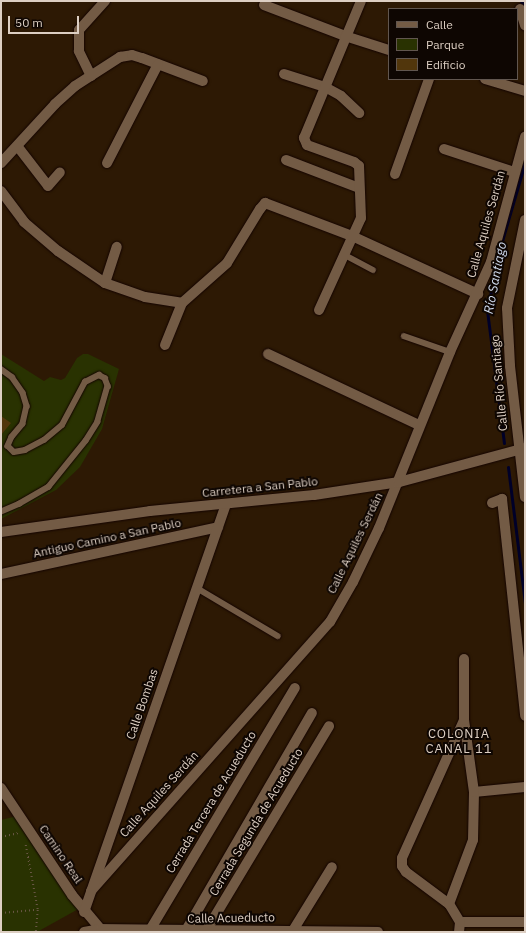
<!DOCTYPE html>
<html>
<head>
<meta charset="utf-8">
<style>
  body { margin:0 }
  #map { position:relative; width:526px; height:933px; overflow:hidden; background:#2d1904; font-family:"IBM Plex Sans",sans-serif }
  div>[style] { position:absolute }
  .green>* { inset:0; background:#293201 }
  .stream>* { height:3px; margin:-1.5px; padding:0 1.5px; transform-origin:1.5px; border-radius:1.5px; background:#000028 }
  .building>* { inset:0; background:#51360c }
  .path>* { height:1.5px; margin-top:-0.75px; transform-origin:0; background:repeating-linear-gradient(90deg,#685644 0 1px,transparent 0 4px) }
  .roads { filter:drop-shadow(0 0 1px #140400) drop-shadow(0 0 1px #140400) }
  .lane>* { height:5.5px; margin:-2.75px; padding:0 2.75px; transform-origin:2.75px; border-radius:2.75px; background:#735b45 }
  .street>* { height:10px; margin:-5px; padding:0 5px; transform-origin:5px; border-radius:5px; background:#735b45 }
  .secondary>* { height:10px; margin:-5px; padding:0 5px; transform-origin:5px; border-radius:5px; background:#735b45 }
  span { translate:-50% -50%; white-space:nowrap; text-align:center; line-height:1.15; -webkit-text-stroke:4px #0e0602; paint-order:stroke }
  .street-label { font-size:12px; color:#ddcfc3 }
  .water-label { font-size:13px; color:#d1dcef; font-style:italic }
  .neighbourhood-label { font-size:13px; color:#ddcfc3; letter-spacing:1px }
  .frame { position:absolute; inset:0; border:2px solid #ddcfc3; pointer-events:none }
  .legend { position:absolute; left:388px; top:8px; width:130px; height:72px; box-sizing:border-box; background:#0e0602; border:1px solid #61564f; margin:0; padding:5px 7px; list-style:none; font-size:12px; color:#ddcfc3 }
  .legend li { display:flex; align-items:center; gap:8px; height:20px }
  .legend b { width:20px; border:1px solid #61564f }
  .scale { position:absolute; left:8px; top:16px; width:71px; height:18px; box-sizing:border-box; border:2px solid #ddcfc3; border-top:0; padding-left:5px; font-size:12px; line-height:14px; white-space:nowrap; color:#ddcfc3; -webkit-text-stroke:3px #0e0602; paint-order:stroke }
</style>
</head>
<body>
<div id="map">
  <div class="green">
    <div style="clip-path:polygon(1px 354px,44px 381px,50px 377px,61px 380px,65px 378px,77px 358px,83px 354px,88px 354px,119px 369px,102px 429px,80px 467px,56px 490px,1px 519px)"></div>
    <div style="clip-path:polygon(21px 815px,82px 907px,37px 932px,1px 931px,1px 820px)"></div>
  </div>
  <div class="stream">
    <div style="left:521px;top:1px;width:9px;rotate:63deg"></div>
    <div style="left:504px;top:443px;width:133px;rotate:-97.3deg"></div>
    <div style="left:487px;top:311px;width:61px;rotate:-78.7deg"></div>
    <div style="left:499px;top:251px;width:93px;rotate:-73.7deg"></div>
    <div style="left:508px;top:467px;width:137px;rotate:82.9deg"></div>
  </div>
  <div class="building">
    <div style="clip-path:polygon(1px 416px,11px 423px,1px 435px)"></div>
  </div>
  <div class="path">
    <div style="left:1px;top:837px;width:18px;rotate:-13deg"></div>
    <div style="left:26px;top:845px;width:66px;rotate:79.5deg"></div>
    <div style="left:38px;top:910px;width:22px;rotate:95deg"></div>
    <div style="left:1px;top:913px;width:36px;rotate:-5deg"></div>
  </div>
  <div class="roads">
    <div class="lane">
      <div style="left:343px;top:254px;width:34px;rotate:28deg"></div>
      <div style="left:404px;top:336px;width:49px;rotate:19.2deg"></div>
      <div style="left:1px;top:369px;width:14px;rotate:36deg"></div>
      <div style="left:12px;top:377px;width:19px;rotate:55deg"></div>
      <div style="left:23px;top:393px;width:14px;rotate:73deg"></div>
      <div style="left:27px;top:406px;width:18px;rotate:103deg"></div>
      <div style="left:23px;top:424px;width:17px;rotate:130deg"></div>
      <div style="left:12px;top:437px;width:10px;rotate:114deg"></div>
      <div style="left:8px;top:446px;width:8px;rotate:45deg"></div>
      <div style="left:14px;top:452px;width:11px;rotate:-10deg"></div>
      <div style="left:25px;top:450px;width:21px;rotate:-28deg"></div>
      <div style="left:44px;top:440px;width:23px;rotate:-40deg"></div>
      <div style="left:62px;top:425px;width:49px;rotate:-61.9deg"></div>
      <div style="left:85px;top:382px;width:16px;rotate:-27deg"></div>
      <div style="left:99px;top:375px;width:7px;rotate:27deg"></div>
      <div style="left:105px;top:378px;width:9px;rotate:69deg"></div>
      <div style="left:108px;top:386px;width:37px;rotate:106deg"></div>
      <div style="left:98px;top:422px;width:22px;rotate:122deg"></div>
      <div style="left:86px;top:441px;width:59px;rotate:128.8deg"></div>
      <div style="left:49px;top:487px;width:34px;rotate:150deg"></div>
      <div style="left:20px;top:504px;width:21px;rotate:157deg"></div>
      <div style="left:197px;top:588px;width:94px;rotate:30.7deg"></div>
    </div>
    <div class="street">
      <div style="left:264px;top:5px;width:87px;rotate:20.9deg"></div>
      <div style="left:345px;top:36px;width:46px;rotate:17.7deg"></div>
      <div style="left:520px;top:9px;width:17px;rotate:73deg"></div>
      <div style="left:284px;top:74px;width:43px;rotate:17.6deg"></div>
      <div style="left:325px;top:87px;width:18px;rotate:29deg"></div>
      <div style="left:341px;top:96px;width:25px;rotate:43deg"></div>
      <div style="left:91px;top:76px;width:28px;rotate:-116deg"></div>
      <div style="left:79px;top:51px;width:21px;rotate:-90deg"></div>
      <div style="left:79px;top:30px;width:39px;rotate:-48deg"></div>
      <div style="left:485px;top:79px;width:42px;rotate:16.7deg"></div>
      <div style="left:18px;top:147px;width:49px;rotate:52.4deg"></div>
      <div style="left:48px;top:186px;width:18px;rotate:-49deg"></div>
      <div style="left:444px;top:149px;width:74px;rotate:18.2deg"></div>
      <div style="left:286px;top:160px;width:78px;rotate:21deg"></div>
      <div style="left:1px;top:163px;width:80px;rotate:-47.5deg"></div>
      <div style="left:55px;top:104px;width:27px;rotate:-42deg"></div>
      <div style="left:75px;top:86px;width:54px;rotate:-32.8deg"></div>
      <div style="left:120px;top:57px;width:12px;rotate:-9deg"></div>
      <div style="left:132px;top:55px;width:10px;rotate:17deg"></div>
      <div style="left:142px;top:58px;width:65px;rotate:20.7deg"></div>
      <div style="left:107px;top:163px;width:111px;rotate:-62.7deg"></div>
      <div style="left:395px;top:174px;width:101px;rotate:-70.3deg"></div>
      <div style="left:1px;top:191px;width:39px;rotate:53deg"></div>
      <div style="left:24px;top:222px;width:45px;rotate:40.5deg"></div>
      <div style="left:58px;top:251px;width:57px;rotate:34.2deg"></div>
      <div style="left:105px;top:283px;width:42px;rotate:19.3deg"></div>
      <div style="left:145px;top:297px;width:37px;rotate:9deg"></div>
      <div style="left:182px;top:303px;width:60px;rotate:-41.6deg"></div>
      <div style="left:227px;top:263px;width:63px;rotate:-58.6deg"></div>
      <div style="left:260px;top:209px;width:8px;rotate:-50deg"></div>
      <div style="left:265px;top:203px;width:93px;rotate:20.8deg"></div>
      <div style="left:352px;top:236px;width:139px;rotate:24.7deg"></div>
      <div style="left:525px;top:220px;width:90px;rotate:101.6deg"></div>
      <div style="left:507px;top:308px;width:58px;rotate:87deg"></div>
      <div style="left:510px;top:366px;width:132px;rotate:83.5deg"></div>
      <div style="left:105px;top:283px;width:38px;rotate:-72deg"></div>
      <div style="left:319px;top:310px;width:101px;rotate:-65.5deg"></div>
      <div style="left:361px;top:218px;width:52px;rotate:-92.2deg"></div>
      <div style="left:359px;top:166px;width:6px;rotate:-141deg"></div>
      <div style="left:354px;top:162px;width:50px;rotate:-160.1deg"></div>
      <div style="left:307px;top:145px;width:8px;rotate:-113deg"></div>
      <div style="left:304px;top:138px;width:148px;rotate:-67.4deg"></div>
      <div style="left:165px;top:345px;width:45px;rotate:-68deg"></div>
      <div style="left:268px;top:354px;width:167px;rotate:25.2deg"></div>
      <div style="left:492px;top:503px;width:11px;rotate:-22deg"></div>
      <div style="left:502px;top:499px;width:218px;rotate:83.9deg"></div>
      <div style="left:1px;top:574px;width:222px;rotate:-12.2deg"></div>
      <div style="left:1px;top:788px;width:128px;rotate:56.4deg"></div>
      <div style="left:72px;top:895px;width:48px;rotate:50deg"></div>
      <div style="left:474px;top:792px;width:51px;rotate:-5.6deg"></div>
      <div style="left:91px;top:891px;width:360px;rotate:-48.4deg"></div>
      <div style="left:330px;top:622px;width:46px;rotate:-60.1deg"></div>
      <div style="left:353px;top:582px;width:60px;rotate:-64.3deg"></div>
      <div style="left:379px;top:528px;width:190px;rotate:-68deg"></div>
      <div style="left:450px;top:352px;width:99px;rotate:-65.5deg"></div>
      <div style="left:491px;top:262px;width:130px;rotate:-74.8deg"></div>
      <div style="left:449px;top:904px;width:54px;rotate:-143.3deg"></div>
      <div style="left:406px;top:872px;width:7px;rotate:-124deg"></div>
      <div style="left:402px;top:866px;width:8px;rotate:-90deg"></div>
      <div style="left:402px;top:858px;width:151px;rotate:-65.8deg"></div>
      <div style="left:84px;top:912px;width:431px;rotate:-70.8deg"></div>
      <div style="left:460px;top:922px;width:65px"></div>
      <div style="left:150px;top:930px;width:282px;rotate:-59.1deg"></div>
      <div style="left:206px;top:931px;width:239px;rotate:-59deg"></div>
      <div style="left:185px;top:932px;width:253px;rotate:-59.9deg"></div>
      <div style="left:292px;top:932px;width:76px;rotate:-58.4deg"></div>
      <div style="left:459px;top:932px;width:10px;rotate:-84deg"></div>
      <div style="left:460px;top:922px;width:21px;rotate:-121deg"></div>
      <div style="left:449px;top:904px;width:68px;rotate:-69.4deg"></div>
      <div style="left:473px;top:840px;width:48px;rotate:-88.8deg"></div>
      <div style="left:474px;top:792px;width:73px;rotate:-97.9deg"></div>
      <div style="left:464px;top:720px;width:61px;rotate:-90deg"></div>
    </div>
    <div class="secondary">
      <div style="left:1px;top:532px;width:150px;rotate:-8deg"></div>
      <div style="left:150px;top:511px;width:165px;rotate:-5.6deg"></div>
      <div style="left:314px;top:495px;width:86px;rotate:-8.7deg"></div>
      <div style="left:399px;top:482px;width:131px;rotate:-15.1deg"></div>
      <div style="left:84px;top:932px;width:17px;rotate:-10deg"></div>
      <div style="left:101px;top:929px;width:277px;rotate:0.6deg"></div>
    </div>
  </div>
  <div class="street-label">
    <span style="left:486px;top:224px;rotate:-74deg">Calle Aquiles Serdán</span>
    <span style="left:499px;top:383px;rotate:-95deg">Calle Río Santiago</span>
    <span style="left:260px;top:487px;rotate:-6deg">Carretera a San Pablo</span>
    <span style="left:107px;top:538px;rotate:-12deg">Antiguo Camino a San Pablo</span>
    <span style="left:355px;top:543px;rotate:-64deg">Calle Aquiles Serdán</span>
    <span style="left:142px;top:704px;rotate:-71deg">Calle Bombas</span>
    <span style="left:159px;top:794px;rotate:-48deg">Calle Aquiles Serdán</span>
    <span style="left:211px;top:802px;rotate:-59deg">Cerrada Tercera de Acueducto</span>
    <span style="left:256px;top:822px;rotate:-59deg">Cerrada Segunda de Acueducto</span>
    <span style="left:61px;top:854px;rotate:56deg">Camino Real</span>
    <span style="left:231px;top:918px;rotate:-1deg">Calle Acueducto</span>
  </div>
  <div class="water-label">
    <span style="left:496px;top:278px;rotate:-79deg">Río Santiago</span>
  </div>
  <div class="neighbourhood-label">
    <span style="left:459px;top:742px">COLONIA<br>CANAL 11</span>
  </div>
  <div class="frame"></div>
  <ul class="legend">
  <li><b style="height:5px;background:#735b45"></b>Calle</li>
  <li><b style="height:11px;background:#293201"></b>Parque</li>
  <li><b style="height:11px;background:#51360c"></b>Edificio</li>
  </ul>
  <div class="scale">50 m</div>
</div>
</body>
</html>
